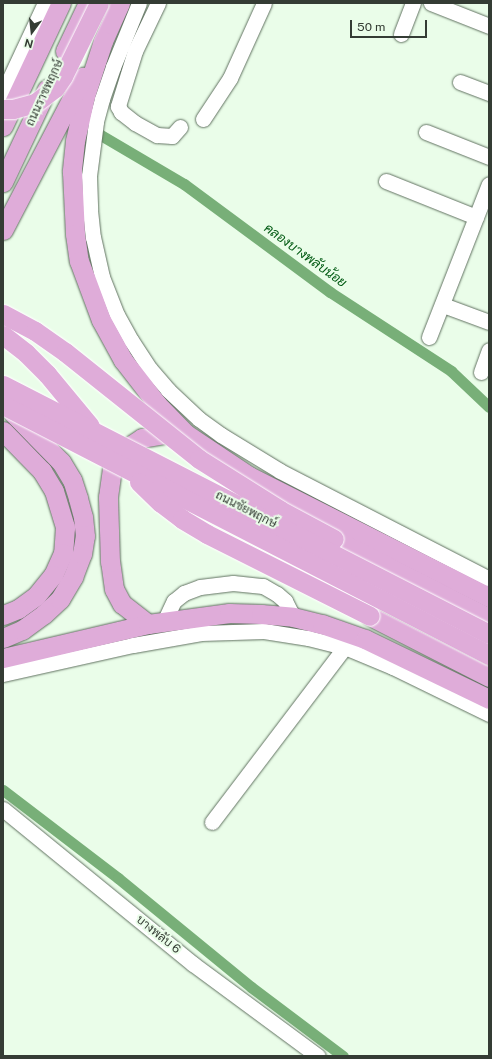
<!DOCTYPE html>
<html>
<head>
<meta charset="utf-8">
<style>
  body { margin:0 }
  #map { position:relative; width:492px; height:1059px; overflow:hidden; background:#eafde9; font-family:"Public Sans",Sarabun,sans-serif }
  div>[style] { position:absolute }
  .canal>* { height:11px; margin:-5.5px; padding:0 5.5px; transform-origin:5.5px; border-radius:5.5px; background:#78af78 }
  .roads { filter:drop-shadow(0 0 1px #617261) drop-shadow(0 0 1px #617261) }
  .minor>* { height:15px; margin:-7.5px; padding:0 7.5px; transform-origin:7.5px; border-radius:7.5px; background:#fff }
  .major>* { height:19px; margin:-9.5px; padding:0 9.5px; transform-origin:9.5px; border-radius:9.5px; background:#dfacd9 }
  .bridges { filter:drop-shadow(0 0 1px #fff) drop-shadow(0 0 1px #fff) }
  .major-bridge>* { height:19px; margin:-9.5px; padding:0 9.5px; transform-origin:9.5px; border-radius:9.5px; background:#dfacd9 }
  span { translate:-50% -50%; white-space:nowrap; text-align:center; line-height:1.15; -webkit-text-stroke:4px #eafde9; paint-order:stroke }
  .street-label { font-size:12px; color:#343c34 }
  .water-label { font-size:13px; color:#025a13; font-style:italic }
  .frame { position:absolute; inset:0; border:4px solid #343c34; pointer-events:none }
  .north { position:absolute; left:12px; top:12px; width:40px; height:40px; -webkit-text-stroke:3px #eafde9; paint-order:stroke; rotate:195deg; font-size:11px; font-weight:700; line-height:16px; text-align:center; color:#343c34 }
  .north::after { content:''; display:block; margin:auto; width:14px; height:18px; background:#343c34; clip-path:polygon(50% 0,100% 100%,50% 72%,0 100%) }
  .scale { position:absolute; left:350px; top:20px; width:77px; height:18px; box-sizing:border-box; border:2px solid #343c34; border-top:0; padding-left:5px; font-size:12px; line-height:14px; white-space:nowrap; color:#343c34; -webkit-text-stroke:3px #eafde9; paint-order:stroke }
</style>
</head>
<body>
<div id="map">
  <div class="canal">
    <div style="left:99px;top:134px;width:99px;rotate:30.5deg"></div>
    <div style="left:184px;top:184px;width:182px;rotate:36.5deg"></div>
    <div style="left:330px;top:292px;width:145px;rotate:33.1deg"></div>
    <div style="left:451px;top:371px;width:52px;rotate:43.5deg"></div>
    <div style="left:3px;top:790px;width:145px;rotate:37.4deg"></div>
    <div style="left:118px;top:878px;width:172px;rotate:39.3deg"></div>
    <div style="left:251px;top:987px;width:115px;rotate:36.9deg"></div>
  </div>
  <div class="roads">
    <div class="minor">
      <div style="left:139px;top:3px;width:69px;rotate:112.1deg"></div>
      <div style="left:113px;top:67px;width:34px;rotate:109deg"></div>
      <div style="left:102px;top:99px;width:24px;rotate:105deg"></div>
      <div style="left:96px;top:122px;width:54px;rotate:97.4deg"></div>
      <div style="left:89px;top:176px;width:34px;rotate:88deg"></div>
      <div style="left:90px;top:210px;width:27px;rotate:84deg"></div>
      <div style="left:93px;top:237px;width:41px;rotate:77.3deg"></div>
      <div style="left:102px;top:277px;width:41px;rotate:68.5deg"></div>
      <div style="left:117px;top:315px;width:29px;rotate:61deg"></div>
      <div style="left:131px;top:340px;width:35px;rotate:57deg"></div>
      <div style="left:150px;top:369px;width:28px;rotate:49deg"></div>
      <div style="left:168px;top:390px;width:42px;rotate:43.1deg"></div>
      <div style="left:199px;top:419px;width:27px;rotate:36deg"></div>
      <div style="left:221px;top:435px;width:69px;rotate:31.4deg"></div>
      <div style="left:280px;top:471px;width:235px;rotate:27.3deg"></div>
      <div style="left:158px;top:3px;width:53px;rotate:115.6deg"></div>
      <div style="left:135px;top:51px;width:58px;rotate:107.2deg"></div>
      <div style="left:118px;top:106px;width:7px;rotate:63deg"></div>
      <div style="left:121px;top:112px;width:18px;rotate:38deg"></div>
      <div style="left:135px;top:123px;width:25px;rotate:29deg"></div>
      <div style="left:157px;top:135px;width:15px;rotate:4deg"></div>
      <div style="left:172px;top:136px;width:12px;rotate:-48deg"></div>
      <div style="left:431px;top:3px;width:62px;rotate:21.6deg"></div>
      <div style="left:401px;top:34px;width:33px;rotate:-69deg"></div>
      <div style="left:460px;top:82px;width:31px;rotate:21deg"></div>
      <div style="left:3px;top:93px;width:99px;rotate:-65deg"></div>
      <div style="left:203px;top:119px;width:49px;rotate:-56.6deg"></div>
      <div style="left:230px;top:78px;width:82px;rotate:-65.6deg"></div>
      <div style="left:426px;top:132px;width:68px;rotate:21.6deg"></div>
      <div style="left:386px;top:181px;width:97px;rotate:21.8deg"></div>
      <div style="left:443px;top:305px;width:49px;rotate:20.3deg"></div>
      <div style="left:429px;top:337px;width:164px;rotate:-68.6deg"></div>
      <div style="left:481px;top:372px;width:23px;rotate:-70deg"></div>
      <div style="left:164px;top:622px;width:23px;rotate:-65deg"></div>
      <div style="left:174px;top:601px;width:13px;rotate:-39deg"></div>
      <div style="left:184px;top:593px;width:17px;rotate:-21deg"></div>
      <div style="left:200px;top:587px;width:33px;rotate:-7deg"></div>
      <div style="left:233px;top:583px;width:30px;rotate:6deg"></div>
      <div style="left:263px;top:586px;width:16px;rotate:30deg"></div>
      <div style="left:277px;top:594px;width:11px;rotate:41deg"></div>
      <div style="left:285px;top:601px;width:18px;rotate:63deg"></div>
      <div style="left:3px;top:674px;width:133px;rotate:-12.6deg"></div>
      <div style="left:133px;top:645px;width:69px;rotate:-10deg"></div>
      <div style="left:201px;top:633px;width:63px;rotate:-1.8deg"></div>
      <div style="left:264px;top:631px;width:45px;rotate:9deg"></div>
      <div style="left:308px;top:638px;width:38px;rotate:14deg"></div>
      <div style="left:345px;top:647px;width:52px;rotate:22.6deg"></div>
      <div style="left:393px;top:667px;width:107px;rotate:26.1deg"></div>
      <div style="left:3px;top:809px;width:245px;rotate:39.2deg"></div>
      <div style="left:193px;top:964px;width:155px;rotate:36.4deg"></div>
      <div style="left:212px;top:822px;width:220px;rotate:-52.8deg"></div>
    </div>
    <div class="major">
      <div style="left:120px;top:3px;width:42px;rotate:114.1deg"></div>
      <div style="left:103px;top:41px;width:58px;rotate:108.1deg"></div>
      <div style="left:85px;top:96px;width:46px;rotate:102.5deg"></div>
      <div style="left:75px;top:141px;width:31px;rotate:96deg"></div>
      <div style="left:72px;top:172px;width:62px;rotate:87.2deg"></div>
      <div style="left:75px;top:234px;width:27px;rotate:82deg"></div>
      <div style="left:79px;top:261px;width:63px;rotate:69.6deg"></div>
      <div style="left:101px;top:320px;width:46px;rotate:61.2deg"></div>
      <div style="left:123px;top:360px;width:56px;rotate:52.3deg"></div>
      <div style="left:157px;top:404px;width:42px;rotate:46deg"></div>
      <div style="left:186px;top:434px;width:76px;rotate:33.7deg"></div>
      <div style="left:249px;top:476px;width:269px;rotate:26.8deg"></div>
      <div style="left:65px;top:51px;width:53px;rotate:-64.4deg"></div>
      <div style="left:3px;top:126px;width:136px;rotate:-64.8deg"></div>
      <div style="left:3px;top:182px;width:103px;rotate:-64.7deg"></div>
      <div style="left:3px;top:230px;width:173px;rotate:-62.4deg"></div>
      <div style="left:3px;top:431px;width:56px;rotate:45.7deg"></div>
      <div style="left:42px;top:471px;width:23px;rotate:59deg"></div>
      <div style="left:54px;top:491px;width:38px;rotate:73deg"></div>
      <div style="left:65px;top:527px;width:26px;rotate:94deg"></div>
      <div style="left:63px;top:553px;width:24px;rotate:114deg"></div>
      <div style="left:53px;top:575px;width:27px;rotate:129deg"></div>
      <div style="left:36px;top:596px;width:22px;rotate:144deg"></div>
      <div style="left:18px;top:609px;width:16px;rotate:158deg"></div>
      <div style="left:334px;top:539px;width:174px;rotate:27deg"></div>
      <div style="left:370px;top:616px;width:134px;rotate:27.1deg"></div>
      <div style="left:148px;top:624px;width:33px;rotate:-142deg"></div>
      <div style="left:122px;top:604px;width:17px;rotate:-118deg"></div>
      <div style="left:114px;top:589px;width:27px;rotate:-98deg"></div>
      <div style="left:110px;top:562px;width:65px;rotate:-91.8deg"></div>
      <div style="left:108px;top:497px;width:29px;rotate:-82deg"></div>
      <div style="left:112px;top:468px;width:18px;rotate:-61deg"></div>
      <div style="left:121px;top:452px;width:25px;rotate:-34deg"></div>
      <div style="left:142px;top:438px;width:28px;rotate:-10deg"></div>
      <div style="left:170px;top:433px;width:11px"></div>
      <div style="left:3px;top:638px;width:21px;rotate:-23deg"></div>
      <div style="left:22px;top:630px;width:27px;rotate:-36deg"></div>
      <div style="left:44px;top:614px;width:22px;rotate:-43deg"></div>
      <div style="left:60px;top:599px;width:26px;rotate:-59deg"></div>
      <div style="left:73px;top:577px;width:25px;rotate:-69deg"></div>
      <div style="left:82px;top:554px;width:18px;rotate:-81deg"></div>
      <div style="left:85px;top:536px;width:19px;rotate:-96deg"></div>
      <div style="left:83px;top:517px;width:20px;rotate:-105deg"></div>
      <div style="left:78px;top:498px;width:19px;rotate:-108deg"></div>
      <div style="left:72px;top:480px;width:21px;rotate:-121deg"></div>
      <div style="left:61px;top:462px;width:70px;rotate:-134.4deg"></div>
      <div style="left:3px;top:658px;width:149px;rotate:-13.2deg"></div>
      <div style="left:148px;top:624px;width:82px;rotate:-7.7deg"></div>
      <div style="left:229px;top:613px;width:32px;rotate:2deg"></div>
      <div style="left:261px;top:614px;width:32px;rotate:5deg"></div>
      <div style="left:293px;top:617px;width:30px;rotate:14deg"></div>
      <div style="left:322px;top:624px;width:46px;rotate:19.2deg"></div>
      <div style="left:365px;top:639px;width:138px;rotate:25.8deg"></div>
    </div>
  </div>
  <div class="bridges">
    <div class="major-bridge">
      <div style="left:3px;top:109px;width:10px"></div>
      <div style="left:13px;top:109px;width:23px;rotate:-15deg"></div>
      <div style="left:35px;top:103px;width:25px;rotate:-37deg"></div>
      <div style="left:55px;top:88px;width:14px;rotate:-56deg"></div>
      <div style="left:63px;top:76px;width:81px;rotate:-63.7deg"></div>
      <div style="left:3px;top:314px;width:36px;rotate:28deg"></div>
      <div style="left:35px;top:331px;width:37px;rotate:35deg"></div>
      <div style="left:65px;top:352px;width:171px;rotate:38.6deg"></div>
      <div style="left:199px;top:459px;width:96px;rotate:32.2deg"></div>
      <div style="left:280px;top:510px;width:61px;rotate:28.2deg"></div>
      <div style="left:3px;top:335px;width:29px;rotate:38deg"></div>
      <div style="left:26px;top:353px;width:30px;rotate:45deg"></div>
      <div style="left:47px;top:374px;width:67px;rotate:50.4deg"></div>
      <div style="left:3px;top:385px;width:546px;rotate:27.13deg"></div>
      <div style="left:3px;top:405px;width:547px;rotate:27.22deg"></div>
      <div style="left:139px;top:482px;width:30px;rotate:44deg"></div>
      <div style="left:161px;top:503px;width:26px;rotate:37deg"></div>
      <div style="left:182px;top:519px;width:29px;rotate:31deg"></div>
      <div style="left:207px;top:534px;width:182px;rotate:26.7deg"></div>
    </div>
  </div>
  <div class="street-label">
    <span style="left:45px;top:93px;rotate:-65deg">ถนนราชพฤกษ์</span>
    <span style="left:246px;top:510px;rotate:27deg">ถนนชัยพฤกษ์</span>
    <span style="left:158px;top:935px;rotate:39deg">บางพลับ 6</span>
  </div>
  <div class="water-label">
    <span style="left:305px;top:256px;rotate:36deg">คลองบางพลับน้อย</span>
  </div>
  <div class="frame"></div>
  <div class="north">N</div>
  <div class="scale">50 m</div>
</div>
</body>
</html>
